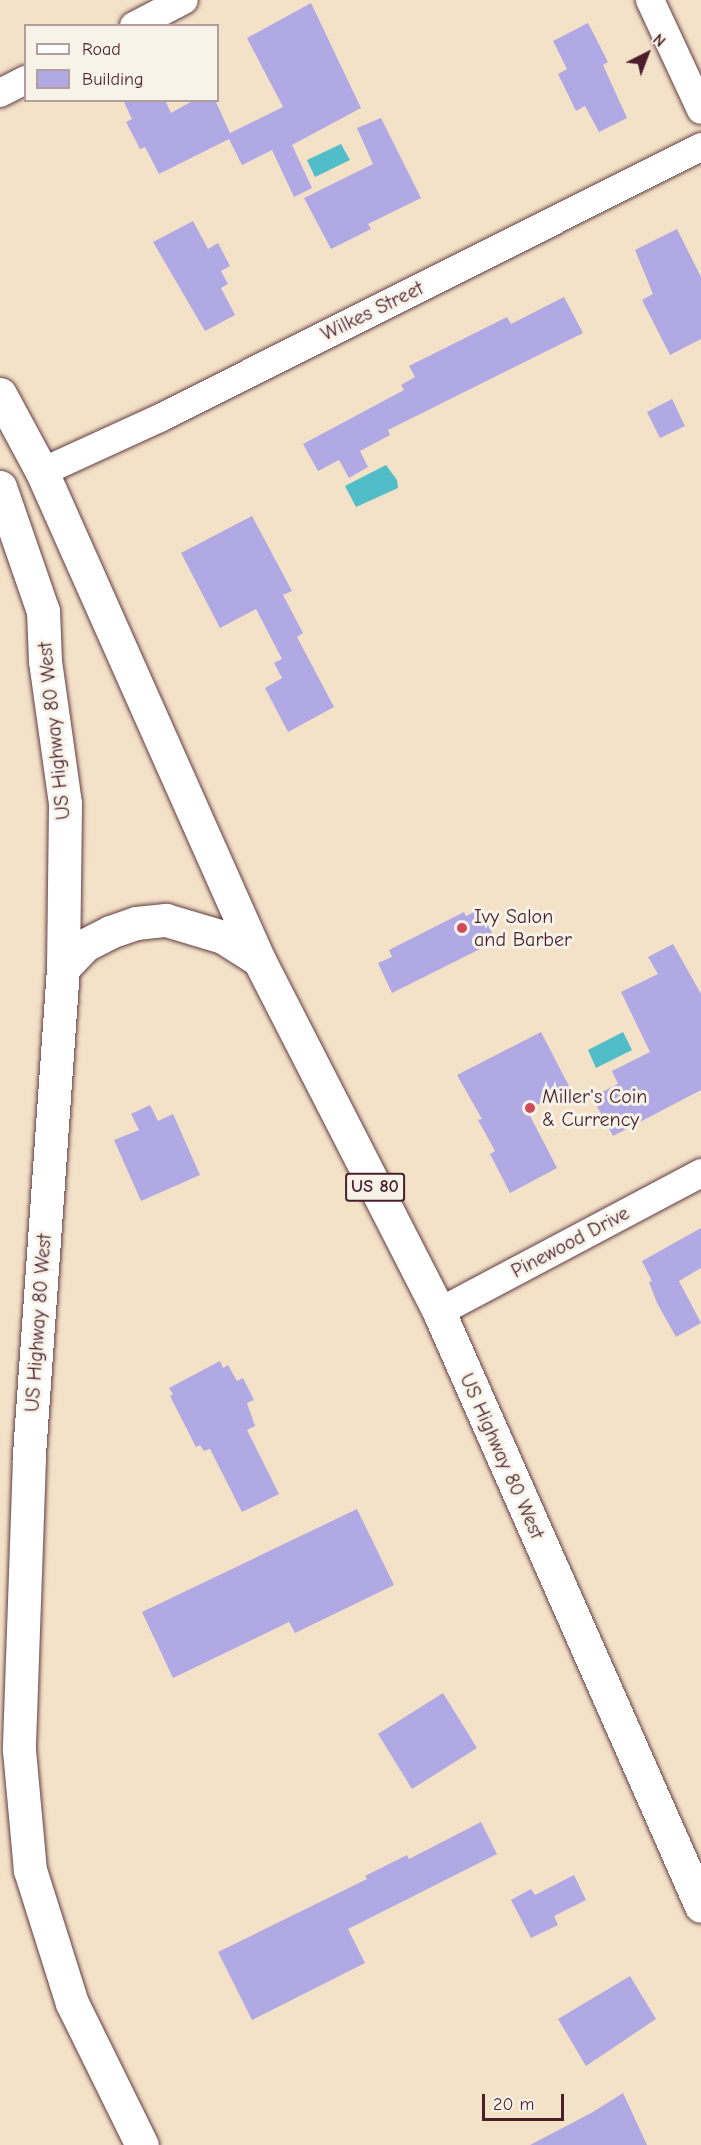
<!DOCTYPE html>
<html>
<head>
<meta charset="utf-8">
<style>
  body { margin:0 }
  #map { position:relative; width:701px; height:2145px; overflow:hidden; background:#f4e2c8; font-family:"Comic Neue",sans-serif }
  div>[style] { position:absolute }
  .water>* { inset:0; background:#50bdc9 }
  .building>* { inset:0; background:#b1a9e4 }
  .roads { filter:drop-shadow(0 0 2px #643c43) drop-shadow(0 0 2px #643c43) }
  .minor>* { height:28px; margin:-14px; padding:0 14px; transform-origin:14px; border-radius:14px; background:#fff }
  .major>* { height:33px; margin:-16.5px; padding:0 16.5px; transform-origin:16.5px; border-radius:16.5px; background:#fff }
  .dots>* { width:16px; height:16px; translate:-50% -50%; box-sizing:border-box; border:3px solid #f7f3e8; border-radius:50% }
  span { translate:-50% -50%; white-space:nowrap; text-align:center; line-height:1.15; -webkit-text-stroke:6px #f7f3e8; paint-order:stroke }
  .shield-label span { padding:2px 4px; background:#f7f3e8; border:2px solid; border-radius:4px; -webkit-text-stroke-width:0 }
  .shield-label { font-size:18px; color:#4a1f2b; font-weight:700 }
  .street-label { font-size:20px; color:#4a1f2b }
  .poi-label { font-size:20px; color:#4a1f2b }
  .left { translate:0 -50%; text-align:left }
  .legend { position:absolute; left:24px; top:24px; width:195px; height:78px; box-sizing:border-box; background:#f7f3e8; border:2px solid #b29e9c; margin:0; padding:8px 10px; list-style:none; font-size:18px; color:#4a1f2b }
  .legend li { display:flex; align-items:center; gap:12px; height:30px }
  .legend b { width:30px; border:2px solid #b29e9c }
  .north { position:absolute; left:617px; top:24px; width:60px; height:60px; -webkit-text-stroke:4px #f7f3e8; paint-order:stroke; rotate:42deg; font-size:16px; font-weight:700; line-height:24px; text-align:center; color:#4a1f2b }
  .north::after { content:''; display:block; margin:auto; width:21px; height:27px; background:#4a1f2b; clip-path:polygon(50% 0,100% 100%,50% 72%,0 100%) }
  .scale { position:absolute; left:482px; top:2094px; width:82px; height:27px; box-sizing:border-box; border:3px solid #4a1f2b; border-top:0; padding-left:8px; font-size:18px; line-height:21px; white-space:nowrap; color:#4a1f2b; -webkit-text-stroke:4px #f7f3e8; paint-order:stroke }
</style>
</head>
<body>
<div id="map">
  <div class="water">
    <div style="clip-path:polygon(341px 144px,350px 160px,315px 177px,307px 160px)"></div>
    <div style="clip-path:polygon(386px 465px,397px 480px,398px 488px,356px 507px,345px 486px)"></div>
    <div style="clip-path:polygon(623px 1032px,632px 1050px,596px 1068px,588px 1050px)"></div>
  </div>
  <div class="building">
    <div style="clip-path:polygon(311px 3px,361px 108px,292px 145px,312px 188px,294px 197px,272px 150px,242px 165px,229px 139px,159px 174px,145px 147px,140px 149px,126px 122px,132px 119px,123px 100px,165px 100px,171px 113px,194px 100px,215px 100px,230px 133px,283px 107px,247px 38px)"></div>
    <div style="clip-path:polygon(588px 23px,608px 62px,603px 65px,627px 118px,599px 132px,585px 106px,576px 111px,558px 74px,567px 69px,553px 41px)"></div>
    <div style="clip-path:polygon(381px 118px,421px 198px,368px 224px,371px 229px,331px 249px,304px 198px,373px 164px,357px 128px)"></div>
    <div style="clip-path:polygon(193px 221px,208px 249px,218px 243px,230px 266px,221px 271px,228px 284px,221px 288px,235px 315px,205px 331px,153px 242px)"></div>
    <div style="clip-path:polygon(677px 229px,701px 277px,701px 339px,670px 355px,642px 300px,653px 294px,635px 250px)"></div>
    <div style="clip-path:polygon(564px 297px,583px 333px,388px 430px,390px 435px,360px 451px,368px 467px,349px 478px,339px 460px,318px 471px,303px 444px,404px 390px,401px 385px,415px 377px,409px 366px,507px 317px,511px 324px)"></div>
    <div style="clip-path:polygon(672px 399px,685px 426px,660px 438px,647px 412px)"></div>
    <div style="clip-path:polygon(252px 516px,292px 591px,283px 595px,303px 633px,297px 637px,334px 707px,288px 732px,265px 688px,282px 678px,274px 663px,282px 659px,256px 609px,220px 628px,181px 553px)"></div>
    <div style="clip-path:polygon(480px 909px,496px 941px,392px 993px,378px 963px,392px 957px,389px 950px,464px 912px,466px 916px)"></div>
    <div style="clip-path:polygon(673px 944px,701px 994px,701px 1090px,613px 1136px,592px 1097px,618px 1084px,612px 1071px,650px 1052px,621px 992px,658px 974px,648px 957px)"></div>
    <div style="clip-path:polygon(541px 1032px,570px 1088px,527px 1110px,557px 1168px,510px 1193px,490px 1154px,495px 1151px,478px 1120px,482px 1119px,457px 1075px)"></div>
    <div style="clip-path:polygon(150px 1105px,158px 1121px,173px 1114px,200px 1175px,141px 1201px,114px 1140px,139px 1130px,131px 1114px)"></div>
    <div style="clip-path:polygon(701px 1228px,701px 1268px,679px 1281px,701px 1323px,676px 1337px,657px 1303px,649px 1282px,652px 1281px,642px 1261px)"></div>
    <div style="clip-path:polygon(220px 1361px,223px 1368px,228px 1365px,237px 1381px,243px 1378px,254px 1400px,247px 1403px,255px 1426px,247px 1430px,279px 1494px,242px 1512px,210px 1449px,204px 1451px,200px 1445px,196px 1447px,170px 1396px,173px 1394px,169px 1388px)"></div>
    <div style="clip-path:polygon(357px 1509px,394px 1585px,295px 1633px,289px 1622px,173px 1678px,142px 1612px)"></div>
    <div style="clip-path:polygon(443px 1693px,477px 1748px,412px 1789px,378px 1734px)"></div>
    <div style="clip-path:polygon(481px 1822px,497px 1854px,348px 1929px,365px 1963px,252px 2020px,218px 1952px,367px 1879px,365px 1876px,407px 1855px,409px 1859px)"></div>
    <div style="clip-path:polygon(574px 1875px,586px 1900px,554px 1916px,558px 1925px,531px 1938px,511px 1900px,531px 1889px,535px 1895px)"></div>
    <div style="clip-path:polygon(630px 1976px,656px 2019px,586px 2066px,558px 2019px)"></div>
    <div style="clip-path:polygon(623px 2093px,647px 2145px,530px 2145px,593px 2112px)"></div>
  </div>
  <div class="roads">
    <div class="minor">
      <div style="left:650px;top:0;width:121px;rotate:65.1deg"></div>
      <div style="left:134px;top:26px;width:56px;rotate:-27.5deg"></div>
      <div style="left:0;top:93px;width:29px;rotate:-27deg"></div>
      <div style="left:42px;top:472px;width:130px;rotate:-24.6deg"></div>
      <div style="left:160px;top:418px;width:605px;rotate:-26.61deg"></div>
      <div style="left:439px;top:1312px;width:297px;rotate:-27.9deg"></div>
    </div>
    <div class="major">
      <div style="left:0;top:394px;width:89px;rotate:61.7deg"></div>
      <div style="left:42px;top:472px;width:534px;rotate:66.03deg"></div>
      <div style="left:259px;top:960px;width:395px;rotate:62.9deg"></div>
      <div style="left:439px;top:1312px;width:649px;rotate:66.2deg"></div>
      <div style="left:0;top:487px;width:131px;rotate:70.9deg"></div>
      <div style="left:43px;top:611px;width:50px;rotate:87.7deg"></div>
      <div style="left:45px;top:661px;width:144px;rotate:82deg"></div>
      <div style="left:65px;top:804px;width:164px;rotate:90.7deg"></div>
      <div style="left:63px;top:968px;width:491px;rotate:94deg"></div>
      <div style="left:29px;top:1458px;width:292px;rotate:92deg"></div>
      <div style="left:19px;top:1750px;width:121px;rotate:84.8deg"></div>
      <div style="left:30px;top:1870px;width:139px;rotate:72.5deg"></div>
      <div style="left:72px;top:2003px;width:158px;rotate:63.8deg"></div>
      <div style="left:63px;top:968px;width:32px;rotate:-46deg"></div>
      <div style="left:85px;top:945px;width:28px;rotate:-27deg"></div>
      <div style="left:110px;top:932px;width:28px;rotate:-19deg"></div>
      <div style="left:136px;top:923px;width:30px;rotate:-6deg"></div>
      <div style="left:166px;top:920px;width:59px;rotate:16.6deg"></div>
      <div style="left:223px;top:937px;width:43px;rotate:32.6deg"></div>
    </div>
  </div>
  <div class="dots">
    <div style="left:462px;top:928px;background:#d1495b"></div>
    <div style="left:530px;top:1108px;background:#d1495b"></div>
  </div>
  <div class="shield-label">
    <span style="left:375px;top:1187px">US 80</span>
  </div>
  <div class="street-label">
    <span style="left:372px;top:311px;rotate:-26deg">Wilkes Street</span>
    <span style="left:54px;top:731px;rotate:-96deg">US Highway 80 West</span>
    <span style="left:570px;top:1242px;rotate:-28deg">Pinewood Drive</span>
    <span style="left:38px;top:1323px;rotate:-86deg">US Highway 80 West</span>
    <span style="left:502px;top:1456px;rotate:66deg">US Highway 80 West</span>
  </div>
  <div class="poi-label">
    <span class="left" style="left:474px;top:928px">Ivy Salon<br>and Barber</span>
    <span class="left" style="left:542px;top:1108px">Miller's Coin<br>&amp; Currency</span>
  </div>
  <ul class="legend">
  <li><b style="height:8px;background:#fff"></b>Road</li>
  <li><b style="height:16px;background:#b1a9e4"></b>Building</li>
  </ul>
  <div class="north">N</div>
  <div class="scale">20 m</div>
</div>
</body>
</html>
